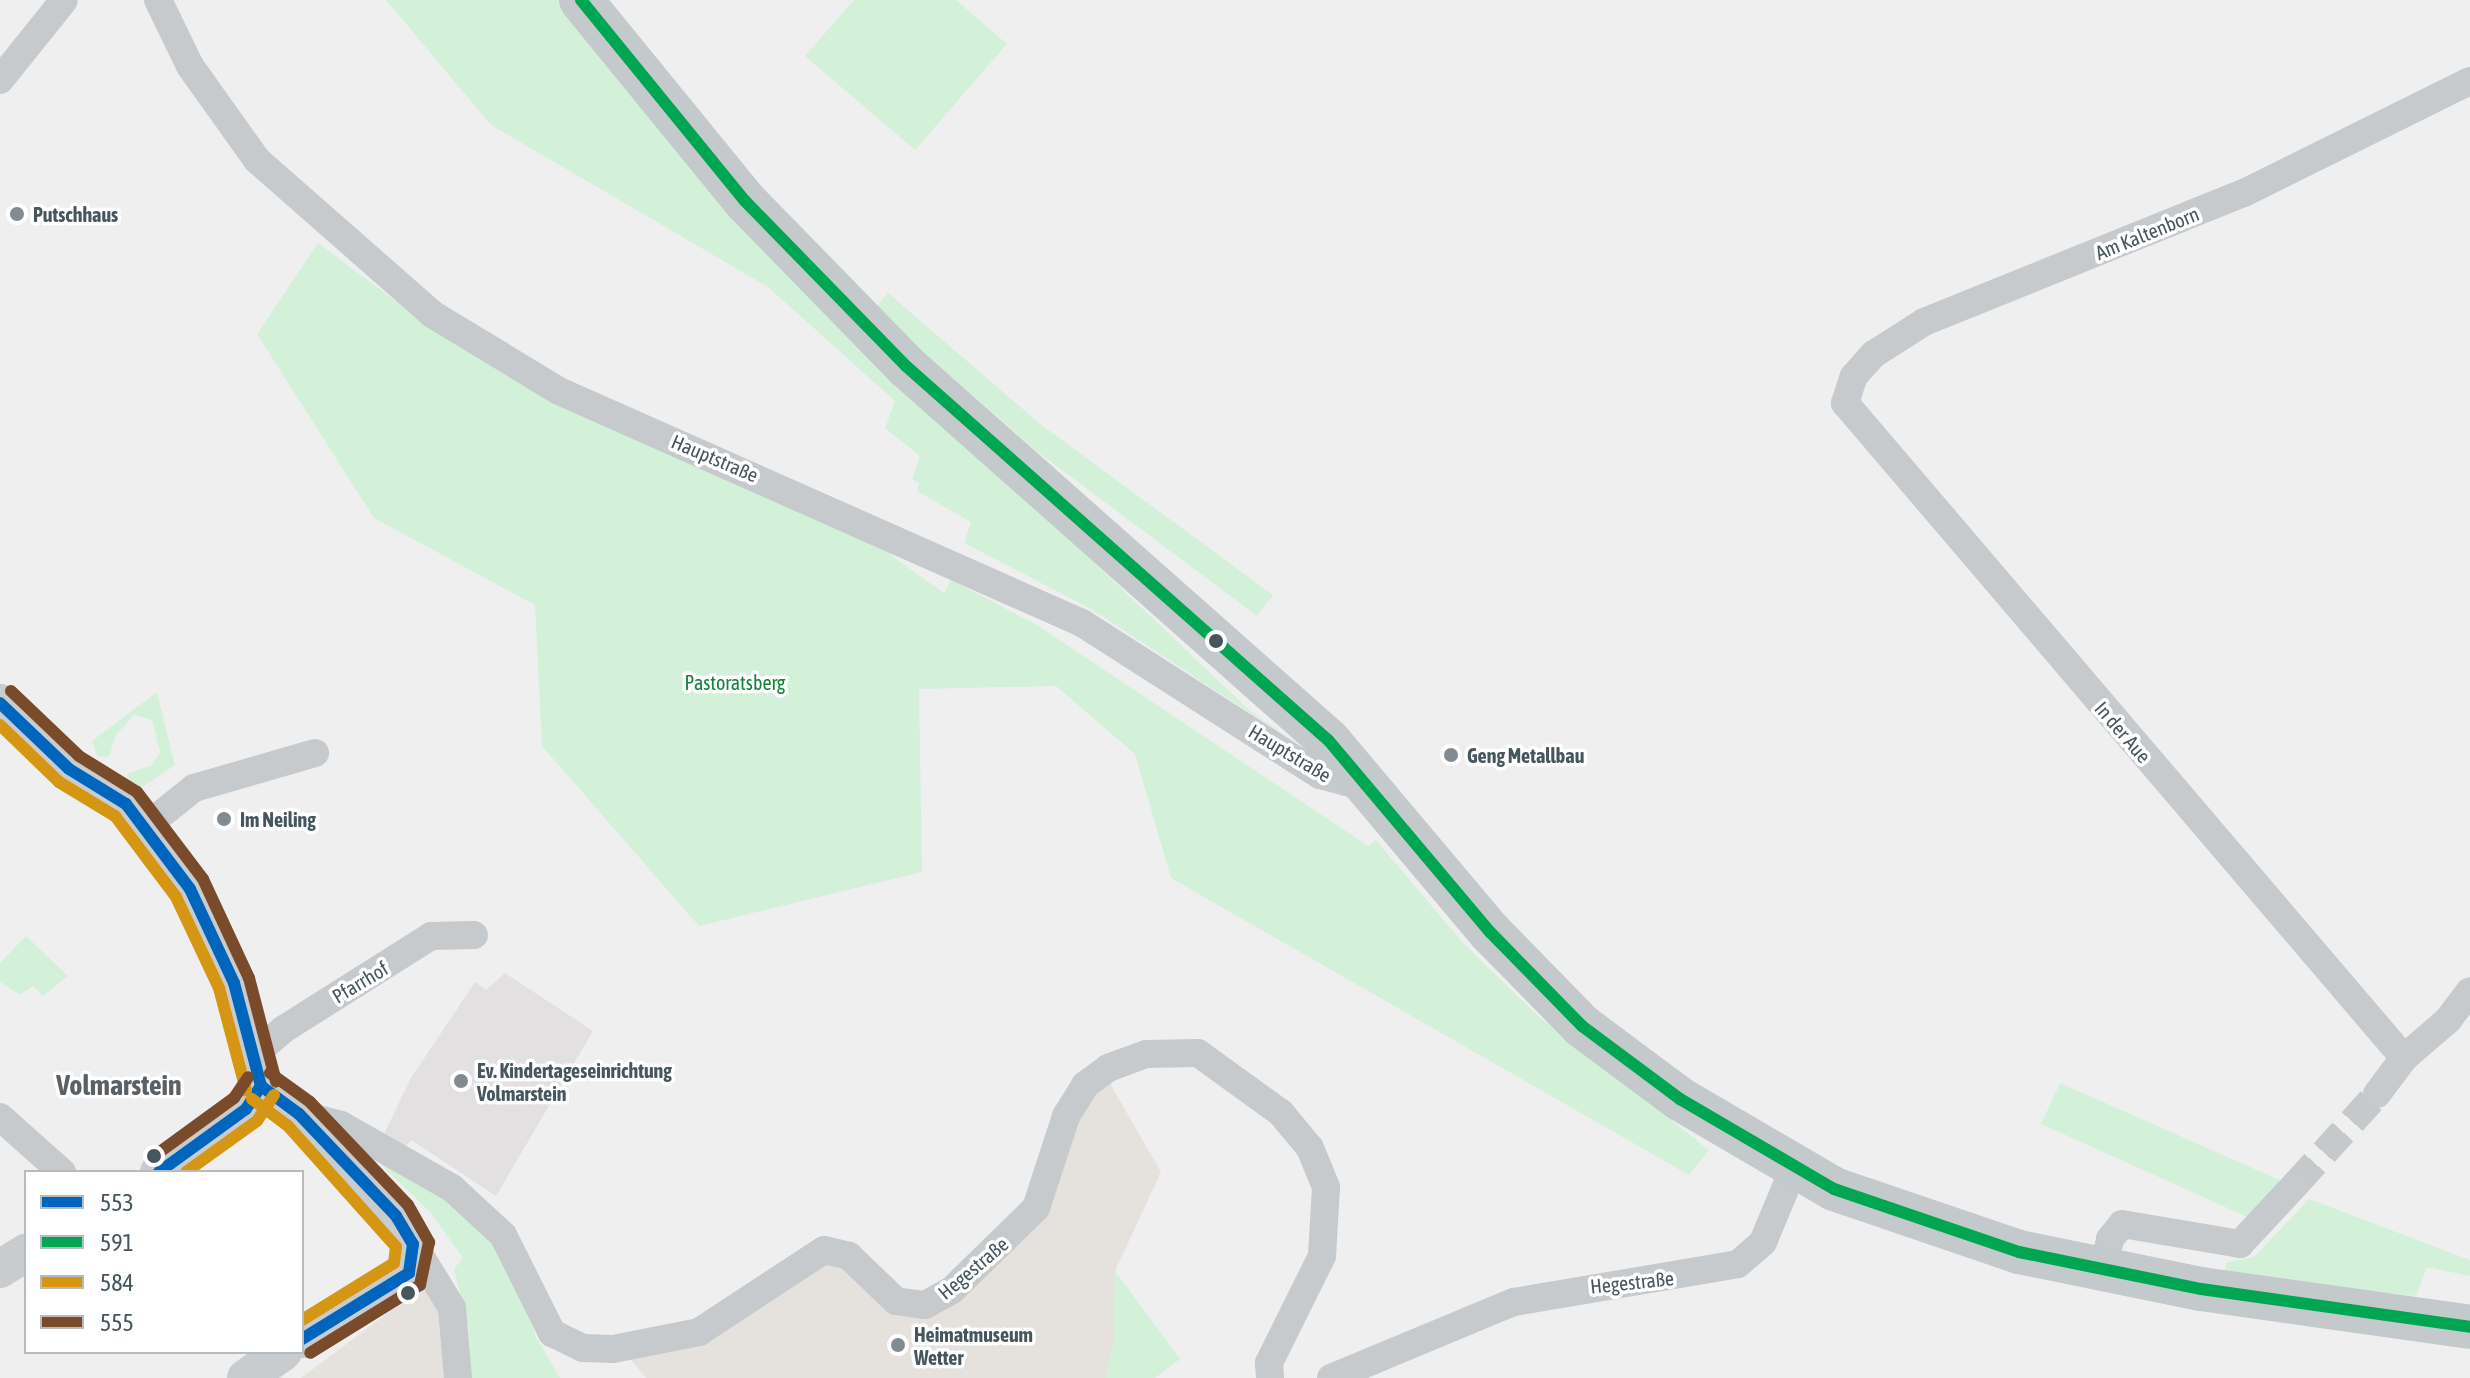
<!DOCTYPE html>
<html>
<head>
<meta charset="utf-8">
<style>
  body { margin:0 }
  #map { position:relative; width:2470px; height:1378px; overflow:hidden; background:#f0efef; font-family:"Asap Condensed",sans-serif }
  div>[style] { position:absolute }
  .commercial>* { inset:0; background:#e5e2dd }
  .education>* { inset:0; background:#e2e0e1 }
  .green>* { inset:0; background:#d3f0d9 }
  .street-tunnel>* { height:28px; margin-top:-14px; transform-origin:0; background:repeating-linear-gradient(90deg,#c6c9ca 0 28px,transparent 0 42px) }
  .street>* { height:28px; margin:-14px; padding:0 14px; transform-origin:14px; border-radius:14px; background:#c6cacc }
  .secondary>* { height:38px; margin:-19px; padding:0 19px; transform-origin:19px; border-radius:19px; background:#c8ccce }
  .primary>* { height:44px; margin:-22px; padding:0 22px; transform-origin:22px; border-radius:22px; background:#c4c9cb }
  .bus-1>* { height:12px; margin:-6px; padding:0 6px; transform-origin:6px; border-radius:6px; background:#0065bd }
  .bus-2>* { height:12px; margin:-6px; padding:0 6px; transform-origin:6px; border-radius:6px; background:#00a651 }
  .bus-3>* { height:12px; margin:-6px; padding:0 6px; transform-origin:6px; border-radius:6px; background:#d49613 }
  .bus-4>* { height:12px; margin:-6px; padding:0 6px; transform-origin:6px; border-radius:6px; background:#7a4b2a }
  .dots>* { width:22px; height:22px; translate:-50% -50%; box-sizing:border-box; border:4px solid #fff; border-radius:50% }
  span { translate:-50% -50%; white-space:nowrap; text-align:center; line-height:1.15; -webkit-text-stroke:7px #fff; paint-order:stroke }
  .poi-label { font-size:20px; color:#46565d; font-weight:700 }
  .left { translate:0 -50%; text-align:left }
  .street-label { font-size:20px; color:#46565d }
  .park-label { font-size:20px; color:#138138 }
  .district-label { font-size:28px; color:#5b6064; font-weight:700 }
  .legend { position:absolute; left:24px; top:1170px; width:280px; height:184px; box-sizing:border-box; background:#fff; border:2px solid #b5bbbe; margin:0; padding:10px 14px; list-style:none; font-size:24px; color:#46565d }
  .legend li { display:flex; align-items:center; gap:16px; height:40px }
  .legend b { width:40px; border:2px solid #b5bbbe }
</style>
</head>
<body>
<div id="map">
  <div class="commercial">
    <div style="clip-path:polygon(1108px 1080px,1161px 1172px,1115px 1271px,1114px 1340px,1106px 1378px,646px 1378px,628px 1356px,832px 1253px,893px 1309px,1028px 1229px,1060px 1132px)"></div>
    <div style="clip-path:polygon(429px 1282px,441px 1301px,448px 1360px,444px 1378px,301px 1378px)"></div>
  </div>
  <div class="education">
    <div style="clip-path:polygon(505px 973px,593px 1031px,496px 1196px,411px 1140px,405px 1147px,383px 1136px,411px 1078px,475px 982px,486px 990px)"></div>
  </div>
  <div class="green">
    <div style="clip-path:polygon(386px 0,568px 0,1082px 551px,1249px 710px,1294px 742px,1091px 609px,964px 543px,971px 522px,917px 491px,919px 483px,912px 479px,920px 456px,885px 428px,895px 401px,768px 287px,491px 125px)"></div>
    <div style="clip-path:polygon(854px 0,956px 0,1007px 44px,915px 150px,805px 56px)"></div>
    <div style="clip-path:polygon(318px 243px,405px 308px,886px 543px,893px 557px,944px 593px,951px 580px,1037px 625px,1368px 846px,1376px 840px,1463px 943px,1538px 1016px,1709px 1150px,1689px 1175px,1171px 878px,1135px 754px,1056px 686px,919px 689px,922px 872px,699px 926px,542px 746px,535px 605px,374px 518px,257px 334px)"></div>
    <div style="clip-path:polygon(888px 293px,1040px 424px,1273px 595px,1257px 616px,1035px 450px,875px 309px)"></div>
    <div style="clip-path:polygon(157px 692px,175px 765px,136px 791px,127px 774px,152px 765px,160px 752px,152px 720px,134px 715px,116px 735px,109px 757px,97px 756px,92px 741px)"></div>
    <div style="clip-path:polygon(26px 936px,68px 976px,43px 996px,33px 986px,20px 995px,0 982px,0 963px)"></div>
    <div style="clip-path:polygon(2060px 1083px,2284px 1182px,2252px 1219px,2041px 1124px)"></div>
    <div style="clip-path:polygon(371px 1155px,476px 1216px,517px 1274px,536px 1337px,560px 1378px,471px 1378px,469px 1330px,454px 1269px,463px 1258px,430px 1212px)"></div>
    <div style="clip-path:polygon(2309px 1199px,2470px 1260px,2470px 1276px,2427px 1267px,2416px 1296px,2224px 1275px,2226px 1263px,2254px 1257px)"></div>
    <div style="clip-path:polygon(1115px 1271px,1180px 1359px,1155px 1378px,1106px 1378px,1114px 1340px)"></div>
  </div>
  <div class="street-tunnel">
    <div style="left:2296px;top:1184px;width:121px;rotate:-48deg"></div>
  </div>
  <div class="street">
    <div style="left:158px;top:0;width:73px;rotate:64.1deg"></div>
    <div style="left:190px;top:66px;width:115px;rotate:54.5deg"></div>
    <div style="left:257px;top:160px;width:233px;rotate:41.3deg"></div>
    <div style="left:432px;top:314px;width:149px;rotate:31.2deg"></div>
    <div style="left:559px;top:391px;width:572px;rotate:23.92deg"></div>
    <div style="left:1082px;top:623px;width:282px;rotate:32.6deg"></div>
    <div style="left:1320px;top:775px;width:50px;rotate:15.2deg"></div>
    <div style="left:0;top:80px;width:102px;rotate:-51.3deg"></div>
    <div style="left:145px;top:827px;width:63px;rotate:-38.5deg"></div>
    <div style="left:194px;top:788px;width:126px;rotate:-16.1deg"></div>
    <div style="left:255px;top:1054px;width:38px;rotate:-41deg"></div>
    <div style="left:284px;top:1029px;width:174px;rotate:-32.3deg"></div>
    <div style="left:431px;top:936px;width:43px;rotate:-1.3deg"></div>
    <div style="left:2404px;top:1058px;width:58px;rotate:-40.8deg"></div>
    <div style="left:2448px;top:1020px;width:36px;rotate:-53deg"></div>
    <div style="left:2377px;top:1094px;width:45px;rotate:-53.1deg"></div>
    <div style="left:2404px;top:1058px;width:861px;rotate:-130.48deg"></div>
    <div style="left:1845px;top:403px;width:28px;rotate:-72deg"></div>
    <div style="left:1854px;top:376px;width:30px;rotate:-48deg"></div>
    <div style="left:1874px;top:354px;width:59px;rotate:-32.6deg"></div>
    <div style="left:1924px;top:322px;width:345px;rotate:-22deg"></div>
    <div style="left:2244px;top:193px;width:252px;rotate:-26.4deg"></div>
    <div style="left:299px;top:1114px;width:43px;rotate:14.7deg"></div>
    <div style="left:341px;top:1125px;width:128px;rotate:29.6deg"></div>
    <div style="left:452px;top:1188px;width:69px;rotate:42.7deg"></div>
    <div style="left:503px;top:1235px;width:110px;rotate:63.4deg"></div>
    <div style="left:552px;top:1333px;width:34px;rotate:26deg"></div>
    <div style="left:583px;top:1348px;width:30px;rotate:2deg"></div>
    <div style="left:613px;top:1349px;width:88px;rotate:-11.2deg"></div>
    <div style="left:699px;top:1332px;width:149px;rotate:-33.3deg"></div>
    <div style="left:824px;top:1250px;width:26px;rotate:13deg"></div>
    <div style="left:849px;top:1256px;width:65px;rotate:43.8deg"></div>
    <div style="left:896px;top:1301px;width:29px;rotate:8deg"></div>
    <div style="left:925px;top:1305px;width:31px;rotate:-29deg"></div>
    <div style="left:952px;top:1290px;width:117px;rotate:-44.3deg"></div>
    <div style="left:1036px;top:1208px;width:97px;rotate:-71.9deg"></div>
    <div style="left:1066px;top:1116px;width:36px;rotate:-58deg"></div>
    <div style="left:1085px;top:1085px;width:29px;rotate:-36deg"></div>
    <div style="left:1108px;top:1068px;width:40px;rotate:-20.2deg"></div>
    <div style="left:1146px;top:1054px;width:52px;rotate:-1.1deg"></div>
    <div style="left:1198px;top:1053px;width:102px;rotate:35.9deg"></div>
    <div style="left:1281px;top:1113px;width:45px;rotate:50.4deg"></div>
    <div style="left:1310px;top:1148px;width:42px;rotate:67.7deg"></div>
    <div style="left:1326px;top:1187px;width:69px;rotate:93.3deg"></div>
    <div style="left:1322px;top:1256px;width:119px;rotate:116.4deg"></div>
    <div style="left:1269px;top:1363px;width:15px;rotate:86deg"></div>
    <div style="left:0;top:1117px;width:83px;rotate:41.6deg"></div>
    <div style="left:413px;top:1244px;width:75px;rotate:58.6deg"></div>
    <div style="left:452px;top:1308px;width:70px;rotate:85.1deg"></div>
    <div style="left:2103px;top:1270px;width:32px;rotate:-77deg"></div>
    <div style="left:2110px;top:1239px;width:19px;rotate:-51deg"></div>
    <div style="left:2122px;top:1224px;width:120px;rotate:9.6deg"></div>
    <div style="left:2240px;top:1244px;width:82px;rotate:-47deg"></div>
    <div style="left:1331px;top:1378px;width:198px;rotate:-22.6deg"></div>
    <div style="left:1514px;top:1302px;width:227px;rotate:-9.6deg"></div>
    <div style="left:1738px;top:1264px;width:33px;rotate:-41deg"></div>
    <div style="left:1763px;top:1242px;width:80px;rotate:-67.3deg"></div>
  </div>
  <div class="secondary">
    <div style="left:0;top:703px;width:95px;rotate:43.7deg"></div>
    <div style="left:69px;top:769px;width:67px;rotate:31.6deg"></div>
    <div style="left:126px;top:804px;width:106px;rotate:53deg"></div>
    <div style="left:190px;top:889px;width:104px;rotate:64.9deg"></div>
    <div style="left:234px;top:983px;width:106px;rotate:75.3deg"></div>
    <div style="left:261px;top:1086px;width:47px;rotate:36.4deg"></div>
    <div style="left:299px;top:1114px;width:141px;rotate:46.4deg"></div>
    <div style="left:396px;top:1216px;width:33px;rotate:59deg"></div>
    <div style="left:413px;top:1244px;width:29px;rotate:98deg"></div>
    <div style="left:409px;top:1273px;width:126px;rotate:148.3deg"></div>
    <div style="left:159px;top:1172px;width:107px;rotate:-35.9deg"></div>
    <div style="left:246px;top:1109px;width:27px;rotate:-57deg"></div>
    <div style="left:0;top:1269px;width:31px;rotate:-32deg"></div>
    <div style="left:246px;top:1378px;width:45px;rotate:-35.1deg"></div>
  </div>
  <div class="primary">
    <div style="left:581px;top:0;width:259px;rotate:50.8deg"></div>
    <div style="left:745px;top:201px;width:231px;rotate:45.7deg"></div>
    <div style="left:906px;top:366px;width:565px;rotate:41.56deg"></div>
    <div style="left:1329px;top:741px;width:250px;rotate:49.9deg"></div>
    <div style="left:1490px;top:932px;width:132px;rotate:45.6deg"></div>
    <div style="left:1582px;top:1026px;width:122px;rotate:36.7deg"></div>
    <div style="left:1680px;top:1099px;width:178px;rotate:30.3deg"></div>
    <div style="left:1834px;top:1189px;width:195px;rotate:18.8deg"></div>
    <div style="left:2019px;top:1252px;width:186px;rotate:11.5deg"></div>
    <div style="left:2201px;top:1289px;width:272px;rotate:8deg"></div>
  </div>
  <div class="bus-1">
    <div style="left:0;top:703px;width:95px;rotate:43.7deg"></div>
    <div style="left:69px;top:769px;width:67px;rotate:31.6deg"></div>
    <div style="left:126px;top:804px;width:106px;rotate:53deg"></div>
    <div style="left:190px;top:889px;width:104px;rotate:64.9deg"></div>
    <div style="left:234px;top:983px;width:106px;rotate:75.3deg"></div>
    <div style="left:261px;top:1086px;width:47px;rotate:36.4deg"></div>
    <div style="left:299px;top:1114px;width:141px;rotate:46.4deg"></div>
    <div style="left:396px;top:1216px;width:33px;rotate:59deg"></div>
    <div style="left:413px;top:1244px;width:29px;rotate:98deg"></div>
    <div style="left:409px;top:1273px;width:126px;rotate:148.3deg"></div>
    <div style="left:159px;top:1172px;width:107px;rotate:-35.9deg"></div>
    <div style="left:246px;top:1109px;width:27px;rotate:-57deg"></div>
  </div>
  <div class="bus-2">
    <div style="left:581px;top:0;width:259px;rotate:50.8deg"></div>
    <div style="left:745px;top:201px;width:231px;rotate:45.7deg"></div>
    <div style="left:906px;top:366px;width:565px;rotate:41.56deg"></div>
    <div style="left:1329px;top:741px;width:250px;rotate:49.9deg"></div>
    <div style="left:1490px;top:932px;width:132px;rotate:45.6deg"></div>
    <div style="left:1582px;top:1026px;width:122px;rotate:36.7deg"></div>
    <div style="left:1680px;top:1099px;width:178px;rotate:30.3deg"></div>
    <div style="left:1834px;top:1189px;width:195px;rotate:18.8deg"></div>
    <div style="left:2019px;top:1252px;width:186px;rotate:11.5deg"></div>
    <div style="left:2201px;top:1289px;width:272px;rotate:8deg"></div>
  </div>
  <div class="bus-3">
    <div style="left:0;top:725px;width:82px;rotate:44deg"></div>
    <div style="left:59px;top:782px;width:66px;rotate:31.3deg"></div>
    <div style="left:115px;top:816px;width:101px;rotate:53deg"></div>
    <div style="left:176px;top:897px;width:101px;rotate:64.7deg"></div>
    <div style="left:219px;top:988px;width:106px;rotate:75.2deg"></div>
    <div style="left:252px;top:1099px;width:45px;rotate:36.9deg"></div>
    <div style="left:288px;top:1126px;width:162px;rotate:48.2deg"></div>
    <div style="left:396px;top:1247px;width:16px;rotate:97deg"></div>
    <div style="left:394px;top:1263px;width:108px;rotate:148.2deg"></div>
    <div style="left:186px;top:1172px;width:87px;rotate:-35.7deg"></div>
    <div style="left:257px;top:1121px;width:31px;rotate:-57deg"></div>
  </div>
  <div class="bus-4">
    <div style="left:11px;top:691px;width:94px;rotate:43.7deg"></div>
    <div style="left:79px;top:756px;width:68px;rotate:31.8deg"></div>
    <div style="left:137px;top:792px;width:109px;rotate:52.8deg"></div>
    <div style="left:203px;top:879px;width:109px;rotate:65.1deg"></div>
    <div style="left:249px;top:978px;width:107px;rotate:75.4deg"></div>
    <div style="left:270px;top:1073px;width:49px;rotate:35.9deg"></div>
    <div style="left:310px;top:1102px;width:142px;rotate:46.4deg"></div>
    <div style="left:408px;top:1205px;width:43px;rotate:60.4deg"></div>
    <div style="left:429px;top:1242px;width:44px;rotate:101.8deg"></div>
    <div style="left:420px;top:1285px;width:129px;rotate:148.3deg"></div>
    <div style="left:150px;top:1159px;width:104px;rotate:-36deg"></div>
    <div style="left:234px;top:1098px;width:25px;rotate:-56deg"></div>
  </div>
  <div class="dots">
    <div style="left:17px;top:214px;background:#828c90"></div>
    <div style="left:1216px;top:641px;background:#46565d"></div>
    <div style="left:1451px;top:755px;background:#828c90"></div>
    <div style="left:224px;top:819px;background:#828c90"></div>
    <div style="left:461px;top:1081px;background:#828c90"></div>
    <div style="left:154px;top:1156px;background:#46565d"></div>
    <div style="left:408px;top:1293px;background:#46565d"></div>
    <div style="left:898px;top:1345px;background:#828c90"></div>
  </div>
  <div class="poi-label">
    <span class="left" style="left:33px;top:214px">Putschhaus</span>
    <span class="left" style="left:1467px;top:755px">Geng Metallbau</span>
    <span class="left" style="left:240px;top:819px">Im Neiling</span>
    <span class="left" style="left:477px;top:1082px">Ev. Kindertageseinrichtung<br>Volmarstein</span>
    <span class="left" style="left:914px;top:1346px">Heimatmuseum<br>Wetter</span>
  </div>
  <div class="street-label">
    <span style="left:2147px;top:233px;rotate:-22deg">Am Kaltenborn</span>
    <span style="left:715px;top:458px;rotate:23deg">Hauptstraße</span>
    <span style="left:2123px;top:732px;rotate:49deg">In der Aue</span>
    <span style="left:1290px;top:753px;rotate:31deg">Hauptstraße</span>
    <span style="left:360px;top:982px;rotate:-31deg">Pfarrhof</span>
    <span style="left:973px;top:1268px;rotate:-40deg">Hegestraße</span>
    <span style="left:1632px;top:1282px;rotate:-6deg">Hegestraße</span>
  </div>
  <div class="park-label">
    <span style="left:735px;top:682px">Pastoratsberg</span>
  </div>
  <div class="district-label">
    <span style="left:119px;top:1085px">Volmarstein</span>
  </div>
  <ul class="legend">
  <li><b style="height:10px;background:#0065bd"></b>553</li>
  <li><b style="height:10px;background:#00a651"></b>591</li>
  <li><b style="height:10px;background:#d49613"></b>584</li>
  <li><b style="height:10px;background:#7a4b2a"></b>555</li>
  </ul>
</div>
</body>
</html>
